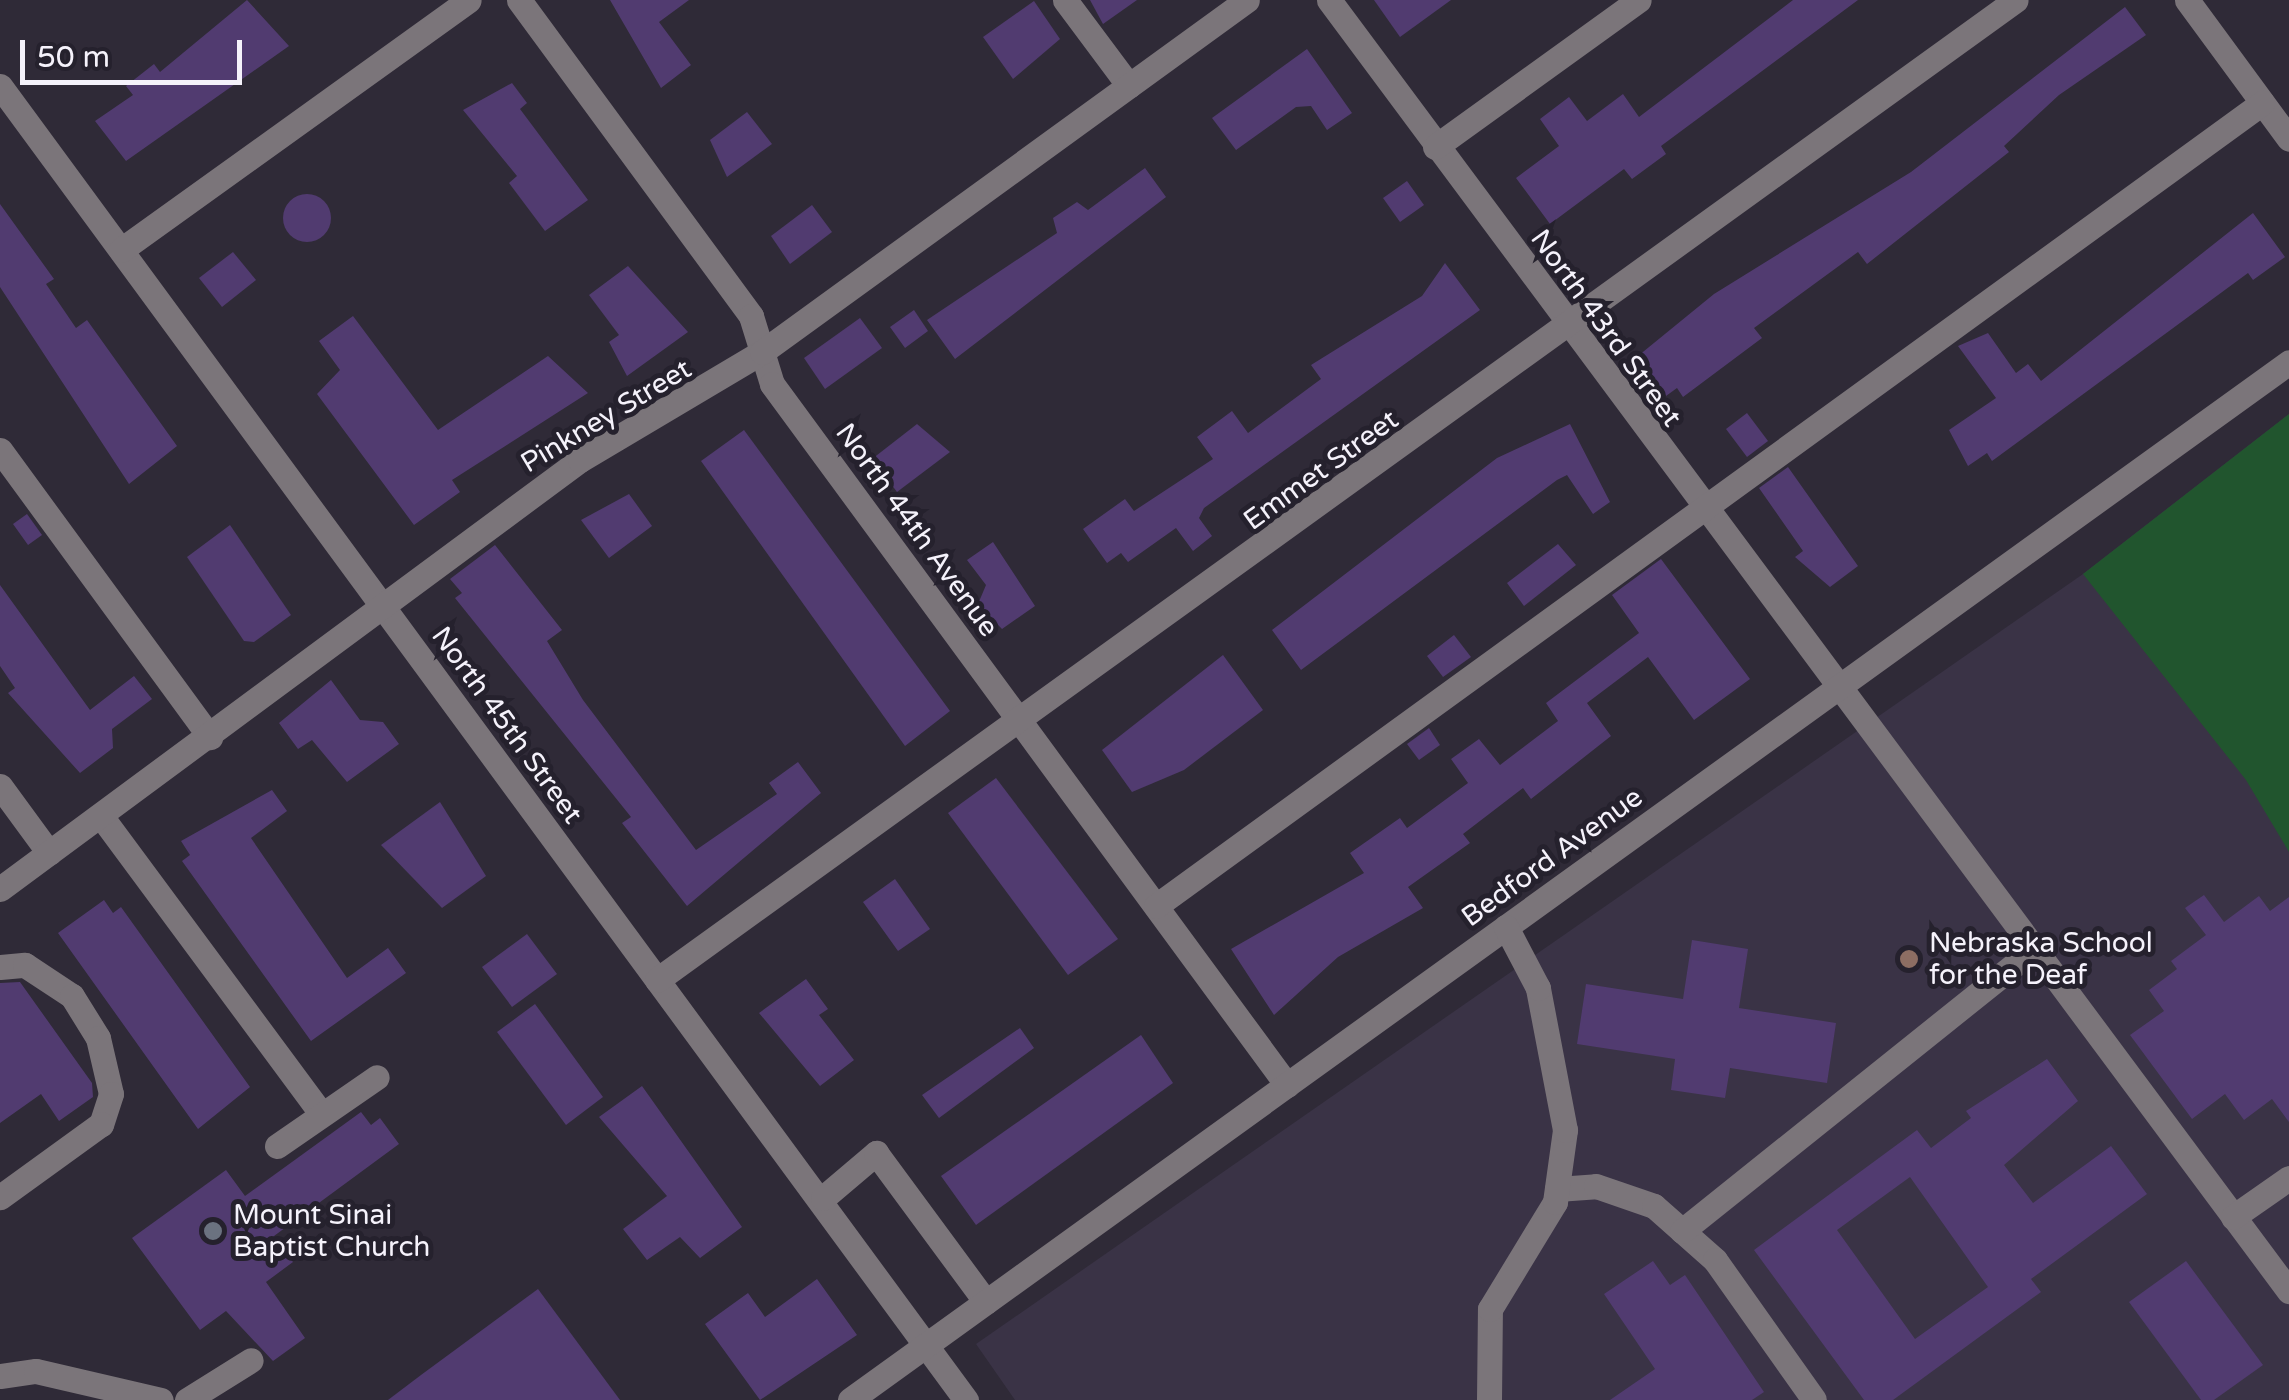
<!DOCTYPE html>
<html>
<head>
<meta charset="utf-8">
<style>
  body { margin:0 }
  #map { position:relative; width:2289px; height:1400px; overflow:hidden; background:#2f2a37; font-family:"Varela Round",sans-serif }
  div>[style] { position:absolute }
  .built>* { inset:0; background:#3a3346 }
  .green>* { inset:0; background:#21552e }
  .building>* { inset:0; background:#513b70 }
  .round { border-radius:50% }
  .minor>* { height:25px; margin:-12.5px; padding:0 12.5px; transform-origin:12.5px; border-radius:12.5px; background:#7b757a }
  .dots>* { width:28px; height:28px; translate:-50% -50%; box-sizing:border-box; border:5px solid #25212d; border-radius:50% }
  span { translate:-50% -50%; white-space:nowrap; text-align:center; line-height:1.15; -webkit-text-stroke:10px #25212d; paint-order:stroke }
  .street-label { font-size:28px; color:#f5f2fb }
  .poi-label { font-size:28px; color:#f5f2fb }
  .left { translate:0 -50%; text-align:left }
  .scale { position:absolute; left:20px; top:40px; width:222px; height:45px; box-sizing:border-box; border:5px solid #f5f2fb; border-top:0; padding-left:12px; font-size:30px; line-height:35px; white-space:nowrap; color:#f5f2fb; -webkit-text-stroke:8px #25212d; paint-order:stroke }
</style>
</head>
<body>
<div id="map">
  <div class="built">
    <div style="clip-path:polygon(2289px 414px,2289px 1400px,1015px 1400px,976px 1344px,2083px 574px)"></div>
  </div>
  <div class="green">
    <div style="clip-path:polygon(2289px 414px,2289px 852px,2246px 780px,2083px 574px)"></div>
  </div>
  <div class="building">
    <div style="clip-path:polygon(247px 0,289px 46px,126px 161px,95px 121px,133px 95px,126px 86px,154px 64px,160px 72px)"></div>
    <div style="clip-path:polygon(610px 0,689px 0,659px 22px,691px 65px,661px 88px)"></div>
    <div style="clip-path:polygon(1090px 0,1137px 0,1103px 24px)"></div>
    <div style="clip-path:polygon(1374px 0,1451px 0,1400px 37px)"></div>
    <div style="clip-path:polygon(1793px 0,1858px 0,1661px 146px,1666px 154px,1632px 179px,1624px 169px,1550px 224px,1516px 178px,1559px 146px,1540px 119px,1569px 97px,1587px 121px,1623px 94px,1639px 117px)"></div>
    <div style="clip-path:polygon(1034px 1px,1060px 39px,1013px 79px,983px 37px)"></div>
    <div style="clip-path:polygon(2125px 7px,2146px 35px,2059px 95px,2004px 146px,2009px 152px,1867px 264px,1858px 252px,1754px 328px,1762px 338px,1683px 397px,1677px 388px,1666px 396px,1638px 356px,1714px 294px,1911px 172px)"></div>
    <div style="clip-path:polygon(1307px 49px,1352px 113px,1327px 130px,1311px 106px,1296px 107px,1236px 150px,1212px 118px)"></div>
    <div style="clip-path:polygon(512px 83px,527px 103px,520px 109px,588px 200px,545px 231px,509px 183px,517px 176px,463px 110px)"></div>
    <div style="clip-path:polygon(747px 112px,772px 144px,727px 177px,710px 140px)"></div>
    <div style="clip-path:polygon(1145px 168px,1166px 197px,955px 359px,927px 320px,1057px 233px,1053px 218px,1077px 202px,1088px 210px)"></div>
    <div style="clip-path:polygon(1407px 181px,1424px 205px,1400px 222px,1383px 198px)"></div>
    <div class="round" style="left:283px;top:194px;width:48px;height:48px"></div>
    <div style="clip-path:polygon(0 204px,54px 279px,46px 284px,76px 328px,87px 320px,177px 446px,129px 484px,0 287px)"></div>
    <div style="clip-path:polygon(812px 205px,832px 232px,790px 264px,771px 236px)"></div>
    <div style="clip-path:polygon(2253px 213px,2285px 257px,2253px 280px,2248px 273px,1992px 461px,1987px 453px,1968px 466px,1949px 430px,1996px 398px,1958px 346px,1988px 333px,2016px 373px,2028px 364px,2041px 381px)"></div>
    <div style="clip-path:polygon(233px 252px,256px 280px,222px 307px,199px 278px)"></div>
    <div style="clip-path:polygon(1445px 263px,1480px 310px,1204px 508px,1199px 518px,1212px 536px,1193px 551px,1176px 528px,1128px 562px,1121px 553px,1107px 563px,1083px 529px,1125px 499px,1134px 511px,1213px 459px,1197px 437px,1232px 411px,1248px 433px,1321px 379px,1311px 365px,1422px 296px)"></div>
    <div style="clip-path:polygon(628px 266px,688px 332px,627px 376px,609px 342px,619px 335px,589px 295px)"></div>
    <div style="clip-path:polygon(914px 310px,928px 331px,905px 348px,890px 327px)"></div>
    <div style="clip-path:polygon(353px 316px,438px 430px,548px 356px,588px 393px,452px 480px,460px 492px,414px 525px,317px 394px,340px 370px,319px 341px)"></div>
    <div style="clip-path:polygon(860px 318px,882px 348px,825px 389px,804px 358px)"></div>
    <div style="clip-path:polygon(1747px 413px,1768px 441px,1747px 457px,1726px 429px)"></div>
    <div style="clip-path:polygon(917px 424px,950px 452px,897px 492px,872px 459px)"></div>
    <div style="clip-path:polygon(1570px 424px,1610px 502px,1593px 514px,1567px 475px,1557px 480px,1301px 670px,1272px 630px,1497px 458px)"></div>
    <div style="clip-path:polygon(744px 430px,950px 711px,905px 746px,701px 461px)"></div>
    <div style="clip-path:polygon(1788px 467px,1858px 566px,1830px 587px,1795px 557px,1803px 551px,1759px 488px)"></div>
    <div style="clip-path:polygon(629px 494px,652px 526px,609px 558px,581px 520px)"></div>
    <div style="clip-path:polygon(27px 514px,42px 535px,28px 545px,13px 524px)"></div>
    <div style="clip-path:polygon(230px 525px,291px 615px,254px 642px,244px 641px,187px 557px)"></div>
    <div style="clip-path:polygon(993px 542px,1035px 606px,1002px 629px,978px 604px,986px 585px,967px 560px)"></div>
    <div style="clip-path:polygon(1558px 544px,1576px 565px,1524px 606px,1507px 583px)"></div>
    <div style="clip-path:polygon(495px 545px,562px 630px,547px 641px,583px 700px,696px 850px,777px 794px,769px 783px,798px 762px,821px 793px,687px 906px,622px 823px,631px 817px,455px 598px,462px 593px,450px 579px)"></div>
    <div style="clip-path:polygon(1661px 559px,1750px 679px,1694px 720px,1648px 657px,1587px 703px,1611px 736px,1531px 799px,1523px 788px,1463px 834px,1470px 843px,1408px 887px,1423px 908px,1338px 957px,1274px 1015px,1231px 949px,1364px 873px,1350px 853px,1400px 818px,1407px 828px,1468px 783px,1451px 759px,1479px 739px,1500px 765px,1558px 721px,1546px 703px,1639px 633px,1612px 595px)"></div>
    <div style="clip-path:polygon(0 585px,90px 710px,134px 676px,152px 699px,112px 729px,113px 748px,80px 773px,8px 693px,15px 688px,0 666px)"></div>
    <div style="clip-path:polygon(1454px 635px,1471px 657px,1443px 677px,1427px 656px)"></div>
    <div style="clip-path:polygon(1223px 655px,1263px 710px,1184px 770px,1132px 792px,1102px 750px)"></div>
    <div style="clip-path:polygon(331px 680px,360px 720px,383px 722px,399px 744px,347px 782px,312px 740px,298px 749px,279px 723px)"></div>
    <div style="clip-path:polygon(1429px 728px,1440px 745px,1419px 760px,1407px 744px)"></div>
    <div style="clip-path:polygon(996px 778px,1118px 939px,1068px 975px,948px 813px)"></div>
    <div style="clip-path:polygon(272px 790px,287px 811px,251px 838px,347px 978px,388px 948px,406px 973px,311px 1041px,182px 861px,190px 855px,181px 841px)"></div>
    <div style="clip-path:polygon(440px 802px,486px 876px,442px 908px,381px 845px)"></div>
    <div style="clip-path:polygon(895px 879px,930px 929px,898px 951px,863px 902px)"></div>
    <div style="clip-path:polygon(2204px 895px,2224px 922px,2259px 896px,2270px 911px,2289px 897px,2289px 1122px,2272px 1099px,2244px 1120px,2225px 1094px,2192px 1119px,2130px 1035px,2164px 1011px,2149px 990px,2177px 969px,2171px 961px,2206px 935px,2185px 908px)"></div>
    <div style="clip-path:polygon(104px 900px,113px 913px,121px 907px,250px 1087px,198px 1129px,58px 933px)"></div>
    <div style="clip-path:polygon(527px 934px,557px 974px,512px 1007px,482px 967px)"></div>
    <div style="clip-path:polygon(1692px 940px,1748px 949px,1739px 1008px,1836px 1023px,1827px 1083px,1730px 1068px,1725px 1098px,1671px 1090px,1675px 1059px,1577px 1044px,1586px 984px,1683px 999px)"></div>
    <div style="clip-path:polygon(806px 979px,828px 1009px,819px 1015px,854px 1060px,820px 1086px,759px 1013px)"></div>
    <div style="clip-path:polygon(20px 982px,92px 1083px,93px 1097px,59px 1121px,41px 1094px,0 1123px,0 983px)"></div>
    <div style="clip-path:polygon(535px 1004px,603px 1097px,566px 1125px,497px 1032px)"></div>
    <div style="clip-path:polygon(1020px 1028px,1034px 1048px,939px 1118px,922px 1095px)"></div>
    <div style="clip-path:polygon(1141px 1035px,1173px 1083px,976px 1225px,941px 1176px)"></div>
    <div style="clip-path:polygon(evenodd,2047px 1059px,2078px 1101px,2004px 1165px,2033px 1203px,2111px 1146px,2147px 1194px,2031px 1279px,2041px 1292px,1893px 1400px,1864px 1400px,1754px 1250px,1917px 1130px,1931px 1148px,1971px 1118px,1966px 1111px,2047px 1059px,1910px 1177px,1988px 1287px,1915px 1339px,1837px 1230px,1910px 1177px)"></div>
    <div style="clip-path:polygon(642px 1086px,742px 1227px,700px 1258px,680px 1237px,647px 1260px,623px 1229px,667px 1196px,599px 1117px)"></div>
    <div style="clip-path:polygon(361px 1112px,371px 1125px,380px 1118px,399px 1144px,274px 1236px,293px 1262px,266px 1282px,305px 1338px,273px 1361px,226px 1311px,200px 1330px,132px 1238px,226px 1170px,245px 1196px)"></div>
    <div style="clip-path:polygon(1653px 1261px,1670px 1285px,1685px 1275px,1764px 1392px,1752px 1400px,1610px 1400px,1655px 1369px,1604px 1294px)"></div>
    <div style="clip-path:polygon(2186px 1261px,2263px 1365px,2214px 1400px,2201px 1400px,2129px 1302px)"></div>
    <div style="clip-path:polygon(817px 1279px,857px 1335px,760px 1400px,705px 1324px,748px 1293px,765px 1317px)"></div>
    <div style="clip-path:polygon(538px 1289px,620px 1400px,388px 1400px,421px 1375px)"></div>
  </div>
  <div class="minor">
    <div style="left:519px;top:0;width:392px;rotate:53.7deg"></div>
    <div style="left:751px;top:316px;width:71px;rotate:72.8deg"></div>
    <div style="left:772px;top:384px;width:870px;rotate:53.7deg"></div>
    <div style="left:1065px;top:0;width:107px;rotate:53.3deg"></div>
    <div style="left:1329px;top:0;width:1609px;rotate:53.37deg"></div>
    <div style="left:2187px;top:0;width:172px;rotate:53.7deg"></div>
    <div style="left:0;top:86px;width:1631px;rotate:53.68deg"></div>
    <div style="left:1435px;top:147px;width:251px;rotate:-35.8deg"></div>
    <div style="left:121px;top:250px;width:428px;rotate:-35.7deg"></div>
    <div style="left:0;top:450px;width:356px;rotate:53.8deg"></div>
    <div style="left:0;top:786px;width:83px;rotate:53.8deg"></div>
    <div style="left:101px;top:816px;width:370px;rotate:53.5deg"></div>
    <div style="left:0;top:889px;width:721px;rotate:-36.49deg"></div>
    <div style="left:580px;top:460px;width:212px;rotate:-30.7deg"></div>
    <div style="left:762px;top:352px;width:599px;rotate:-35.97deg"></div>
    <div style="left:1156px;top:906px;width:1367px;rotate:-35.98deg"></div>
    <div style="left:0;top:967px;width:25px;rotate:-5deg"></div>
    <div style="left:25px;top:965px;width:56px;rotate:33.4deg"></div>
    <div style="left:72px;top:996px;width:49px;rotate:58.2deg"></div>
    <div style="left:98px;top:1038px;width:57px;rotate:76.9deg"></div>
    <div style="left:111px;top:1094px;width:32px;rotate:108deg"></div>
    <div style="left:101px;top:1124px;width:125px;rotate:144.1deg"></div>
    <div style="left:657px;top:980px;width:1675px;rotate:-35.8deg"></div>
    <div style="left:277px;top:1146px;width:121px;rotate:-34.6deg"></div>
    <div style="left:1557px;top:1189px;width:39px;rotate:-4deg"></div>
    <div style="left:1596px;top:1186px;width:61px;rotate:19deg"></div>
    <div style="left:1654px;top:1206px;width:81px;rotate:41.5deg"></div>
    <div style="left:1715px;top:1260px;width:171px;rotate:54.7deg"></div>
    <div style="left:823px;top:1198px;width:70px;rotate:-40.3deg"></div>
    <div style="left:876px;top:1153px;width:185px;rotate:53.6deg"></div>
    <div style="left:2233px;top:1217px;width:68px;rotate:-34.9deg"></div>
    <div style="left:1682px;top:1231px;width:448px;rotate:-38.7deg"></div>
    <div style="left:0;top:1376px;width:36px;rotate:-8deg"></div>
    <div style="left:36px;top:1371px;width:128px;rotate:13.1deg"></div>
    <div style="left:187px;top:1400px;width:75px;rotate:-32deg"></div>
    <div style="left:850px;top:1400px;width:1774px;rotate:-35.8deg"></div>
    <div style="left:1489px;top:1400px;width:91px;rotate:-89.4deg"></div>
    <div style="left:1490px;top:1309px;width:125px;rotate:-58.7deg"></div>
    <div style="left:1555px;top:1202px;width:73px;rotate:-82.1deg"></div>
    <div style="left:1565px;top:1130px;width:145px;rotate:-100.8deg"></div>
    <div style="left:1538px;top:988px;width:69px;rotate:-117.7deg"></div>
  </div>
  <div class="dots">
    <div style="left:1909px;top:959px;background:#8d6e63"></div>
    <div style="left:213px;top:1231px;background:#6b7280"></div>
  </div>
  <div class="street-label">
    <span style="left:1606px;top:328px;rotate:54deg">North 43rd Street</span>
    <span style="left:606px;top:416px;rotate:-31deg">Pinkney Street</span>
    <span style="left:1321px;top:470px;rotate:-36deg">Emmet Street</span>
    <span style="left:917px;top:530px;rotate:54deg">North 44th Avenue</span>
    <span style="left:507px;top:725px;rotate:54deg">North 45th Street</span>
    <span style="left:1552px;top:857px;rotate:-36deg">Bedford Avenue</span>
  </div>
  <div class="poi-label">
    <span class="left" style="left:1929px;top:959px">Nebraska School<br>for the Deaf</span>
    <span class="left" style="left:233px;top:1231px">Mount Sinai<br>Baptist Church</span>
  </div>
  <div class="scale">50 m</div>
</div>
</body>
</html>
